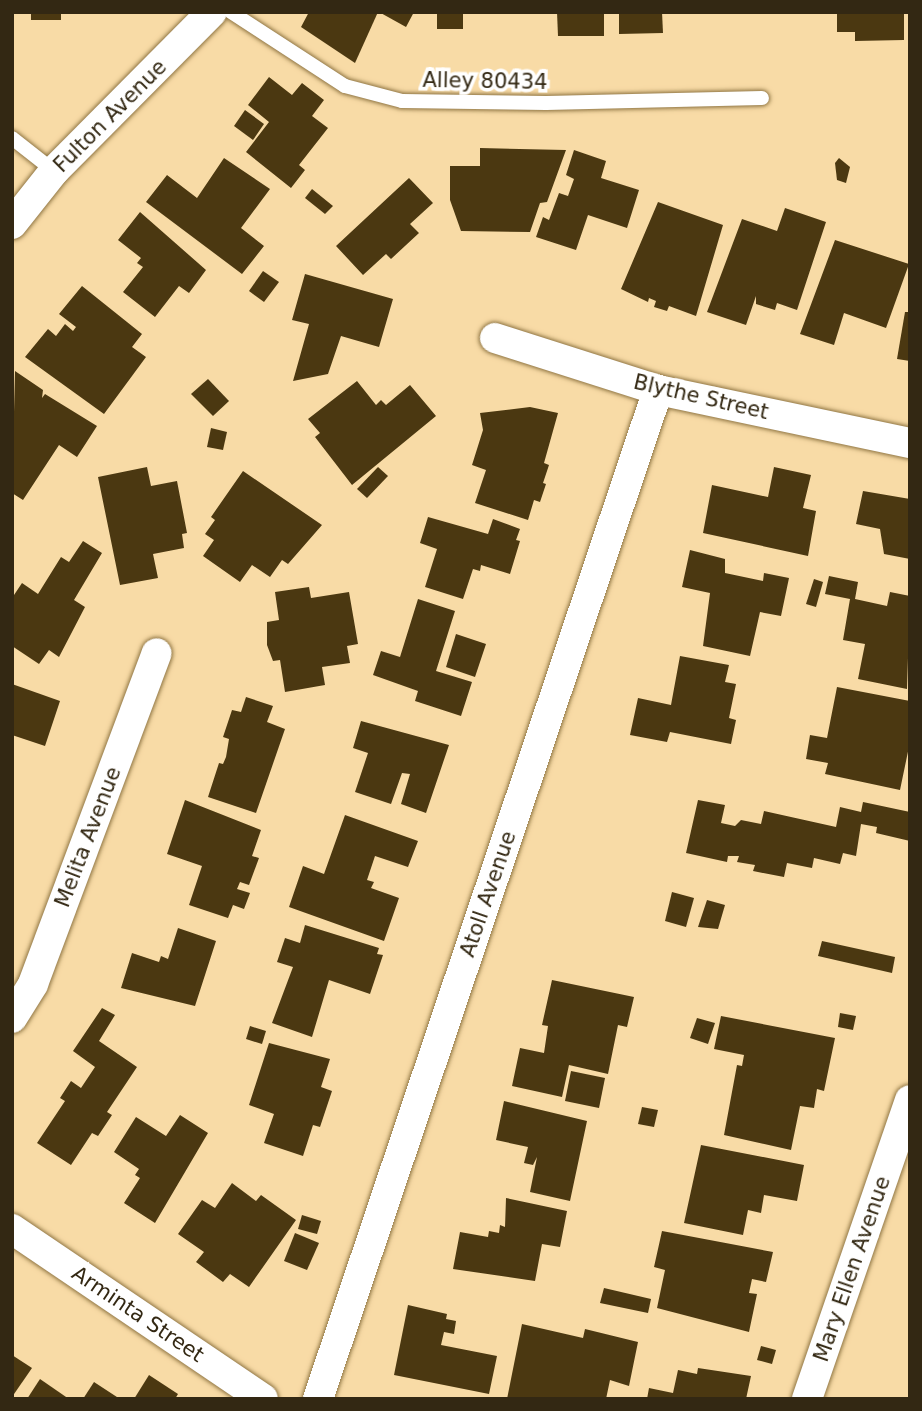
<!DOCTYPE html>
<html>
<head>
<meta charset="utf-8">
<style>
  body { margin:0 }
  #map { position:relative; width:922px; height:1411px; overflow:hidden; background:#f8dba6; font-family:"DejaVu Sans",sans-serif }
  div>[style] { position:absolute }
  .building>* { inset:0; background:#4b3811 }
  .roads { filter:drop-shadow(0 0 2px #907644) drop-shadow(0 0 2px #907644) }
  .service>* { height:14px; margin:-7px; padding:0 7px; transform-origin:7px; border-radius:7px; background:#fff }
  .minor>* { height:30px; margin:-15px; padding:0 15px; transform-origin:15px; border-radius:15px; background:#fff }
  span { translate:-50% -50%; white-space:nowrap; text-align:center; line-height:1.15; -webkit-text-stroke:7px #fff; paint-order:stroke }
  .street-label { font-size:21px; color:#332813 }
  .frame { position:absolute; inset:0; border:14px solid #332813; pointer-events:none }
</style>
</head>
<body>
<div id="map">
  <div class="building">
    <div style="clip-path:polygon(31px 12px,61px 12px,61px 20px,31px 20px)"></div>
    <div style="clip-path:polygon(309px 12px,378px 12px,355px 63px,301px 27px)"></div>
    <div style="clip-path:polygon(379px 12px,414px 12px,406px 27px)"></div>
    <div style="clip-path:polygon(437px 12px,463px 12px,463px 29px,437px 29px)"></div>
    <div style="clip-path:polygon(557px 12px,604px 12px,604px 36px,558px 36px)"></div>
    <div style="clip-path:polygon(619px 12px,662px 12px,663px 33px,619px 34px)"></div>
    <div style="clip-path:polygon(837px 12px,904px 12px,904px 40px,855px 41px,855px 32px,837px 32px)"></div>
    <div style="clip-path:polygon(269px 77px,292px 95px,302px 83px,324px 100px,312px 116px,328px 128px,299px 165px,305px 170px,291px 188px,246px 152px,269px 122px,248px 105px)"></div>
    <div style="clip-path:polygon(245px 110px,264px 124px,253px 140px,234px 126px)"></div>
    <div style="clip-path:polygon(480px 148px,566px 150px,547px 202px,540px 203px,530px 232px,461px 231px,450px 200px,450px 166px,480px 166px)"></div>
    <div style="clip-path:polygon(574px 150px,606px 161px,601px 178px,639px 190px,627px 228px,588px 215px,576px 250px,536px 237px,543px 217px,549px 220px,559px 193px,568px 196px,574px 179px,566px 175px)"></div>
    <div style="clip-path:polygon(224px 158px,270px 189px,241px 228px,264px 246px,242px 274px,146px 202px,167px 175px,197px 198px)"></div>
    <div style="clip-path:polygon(839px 158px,850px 167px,846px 183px,837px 180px,835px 163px)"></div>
    <div style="clip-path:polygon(409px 178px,433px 203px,410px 224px,419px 233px,391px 259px,386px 254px,363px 275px,336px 246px)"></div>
    <div style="clip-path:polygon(312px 189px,333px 206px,325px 214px,305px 198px)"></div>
    <div style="clip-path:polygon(658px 202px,723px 225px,696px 316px,669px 306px,667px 311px,654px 307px,656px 301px,649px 298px,648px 302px,621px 289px)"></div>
    <div style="clip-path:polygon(785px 208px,826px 222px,797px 310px,777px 303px,775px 310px,756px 304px,756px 296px,746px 325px,707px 312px,742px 219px,777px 231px)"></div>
    <div style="clip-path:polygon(140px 212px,206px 270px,189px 293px,179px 286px,155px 317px,123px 292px,143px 267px,137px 263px,141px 258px,118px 240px)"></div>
    <div style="clip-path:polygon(835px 240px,909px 264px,886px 328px,844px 313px,834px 345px,800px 334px)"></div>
    <div style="clip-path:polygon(263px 271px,279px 282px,264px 302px,249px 291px)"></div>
    <div style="clip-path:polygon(305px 274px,393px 299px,379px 347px,341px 336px,328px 374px,293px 381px,309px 324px,292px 320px)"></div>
    <div style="clip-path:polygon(82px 286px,142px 334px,132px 347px,146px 357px,104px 414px,25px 357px,48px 329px,56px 336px,65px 324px,73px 331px,76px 327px,59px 314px)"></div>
    <div style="clip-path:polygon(905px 312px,910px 312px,910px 361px,897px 359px)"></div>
    <div style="clip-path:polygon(15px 371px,43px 390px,42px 398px,45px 394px,97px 426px,77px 457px,59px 445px,23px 500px,12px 493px)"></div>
    <div style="clip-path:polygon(208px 379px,229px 401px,213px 416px,191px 394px)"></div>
    <div style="clip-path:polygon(357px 381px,376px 405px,381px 400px,386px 405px,410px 385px,436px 416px,352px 485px,315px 437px,320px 433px,308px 419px)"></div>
    <div style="clip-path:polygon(530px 407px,558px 413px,544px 463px,549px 465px,543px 483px,546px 484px,540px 502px,534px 500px,528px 520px,475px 503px,486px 470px,472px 465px,483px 430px,480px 413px)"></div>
    <div style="clip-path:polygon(211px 428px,227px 432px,223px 450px,207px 447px)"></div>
    <div style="clip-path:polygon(147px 467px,151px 486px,177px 481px,187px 533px,182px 534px,184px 548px,153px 554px,158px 578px,120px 585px,98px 477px)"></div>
    <div style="clip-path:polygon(378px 467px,388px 476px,367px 498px,357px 489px)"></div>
    <div style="clip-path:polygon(774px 467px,811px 475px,803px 508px,816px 511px,808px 556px,703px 533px,712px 485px,768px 497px)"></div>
    <div style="clip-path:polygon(243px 471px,322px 525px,288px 564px,282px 560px,270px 577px,252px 565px,240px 582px,203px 556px,214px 540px,205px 534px,215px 520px,211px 517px)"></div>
    <div style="clip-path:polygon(863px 491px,910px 499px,910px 559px,884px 554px,880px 529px,856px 524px)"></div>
    <div style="clip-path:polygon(428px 517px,488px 534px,493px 519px,520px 529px,516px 540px,520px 541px,510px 574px,481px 565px,480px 571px,473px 569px,463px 599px,425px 587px,437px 549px,420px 543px)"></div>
    <div style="clip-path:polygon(83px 541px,102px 553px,74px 600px,85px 607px,59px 657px,49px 650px,39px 664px,12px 646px,12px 598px,22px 583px,38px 594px,61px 557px,69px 562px)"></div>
    <div style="clip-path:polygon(690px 550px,725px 559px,725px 573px,763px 581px,764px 573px,789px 578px,781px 616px,760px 612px,750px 656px,703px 646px,710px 593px,682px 587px)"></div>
    <div style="clip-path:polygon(829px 576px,858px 582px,855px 599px,887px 606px,890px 592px,910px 596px,907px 689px,858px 679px,865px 644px,843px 640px,850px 599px,825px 594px)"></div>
    <div style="clip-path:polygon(814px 579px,823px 582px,816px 607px,806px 604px)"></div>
    <div style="clip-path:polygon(309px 587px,311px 598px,349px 592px,358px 644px,347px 646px,350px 663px,322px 667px,325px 685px,285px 692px,280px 660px,273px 661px,267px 645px,267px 622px,279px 620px,275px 592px)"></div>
    <div style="clip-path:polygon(418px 599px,455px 611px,436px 671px,472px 682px,461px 716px,415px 701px,418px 691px,373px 675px,381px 651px,400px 657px)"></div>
    <div style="clip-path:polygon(456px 634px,486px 644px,475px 677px,446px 667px)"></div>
    <div style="clip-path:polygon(680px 656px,729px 665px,725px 682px,736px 684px,729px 718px,736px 720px,731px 744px,670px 732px,667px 742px,630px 735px,638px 698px,671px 705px)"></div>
    <div style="clip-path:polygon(12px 684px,60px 701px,45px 746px,12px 735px)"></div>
    <div style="clip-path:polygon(837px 687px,910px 701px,910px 742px,900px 790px,825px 774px,828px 763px,806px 759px,810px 735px,827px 738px)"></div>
    <div style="clip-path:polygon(246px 697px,273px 706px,267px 722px,285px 729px,256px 813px,208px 797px,219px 763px,223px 764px,226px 757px,229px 739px,223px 737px,232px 710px,241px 712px)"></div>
    <div style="clip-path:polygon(361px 721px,449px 745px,426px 813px,401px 804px,410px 774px,402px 773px,391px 804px,355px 792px,368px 753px,353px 748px)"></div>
    <div style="clip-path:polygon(185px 800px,261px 830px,252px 856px,259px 858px,249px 885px,240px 882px,237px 889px,250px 893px,244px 909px,233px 905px,228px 918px,189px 905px,202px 866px,167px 854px)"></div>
    <div style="clip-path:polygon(698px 800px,725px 805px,721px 823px,735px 826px,741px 820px,761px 824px,764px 811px,836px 827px,840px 807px,861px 812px,863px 802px,910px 812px,910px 841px,876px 833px,877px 827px,861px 824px,856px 856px,843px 853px,840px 864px,814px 858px,812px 868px,787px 863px,784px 877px,753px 871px,755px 865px,737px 862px,739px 856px,728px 856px,727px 862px,686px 853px)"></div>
    <div style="clip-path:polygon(345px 815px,418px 841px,408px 867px,375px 856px,367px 880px,374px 882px,371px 888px,399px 898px,384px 941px,289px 907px,303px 866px,324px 874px)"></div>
    <div style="clip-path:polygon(672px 892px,694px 898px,686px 927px,665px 921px)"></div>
    <div style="clip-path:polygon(707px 900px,725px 905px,718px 929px,698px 927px)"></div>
    <div style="clip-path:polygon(305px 925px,379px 948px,377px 954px,383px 955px,370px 994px,329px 980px,312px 1037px,272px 1023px,293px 967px,277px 962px,285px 938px,300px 943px)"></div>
    <div style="clip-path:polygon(178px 928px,216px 941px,195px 1006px,121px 988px,132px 953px,159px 962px,161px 956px,168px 959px)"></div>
    <div style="clip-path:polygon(822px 941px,895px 957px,892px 973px,818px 956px)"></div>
    <div style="clip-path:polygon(552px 980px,634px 997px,627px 1027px,618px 1025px,608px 1074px,569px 1065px,562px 1097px,512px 1086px,520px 1048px,544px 1053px,548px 1026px,542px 1025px)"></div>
    <div style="clip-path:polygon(102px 1008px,115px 1015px,99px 1041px,137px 1067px,107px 1112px,112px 1115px,98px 1136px,92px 1133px,71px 1165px,37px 1143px,65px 1101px,60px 1098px,71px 1081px,81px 1088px,95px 1067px,73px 1051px)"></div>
    <div style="clip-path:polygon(840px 1013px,856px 1016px,853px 1030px,838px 1027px)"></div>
    <div style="clip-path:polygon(721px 1016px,835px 1038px,824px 1091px,817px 1089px,814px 1108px,800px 1106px,791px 1150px,724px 1135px,737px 1065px,742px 1066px,744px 1055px,714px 1049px)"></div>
    <div style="clip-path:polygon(697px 1018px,715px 1023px,708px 1044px,690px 1038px)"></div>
    <div style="clip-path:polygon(250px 1026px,266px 1031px,262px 1044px,246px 1039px)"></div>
    <div style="clip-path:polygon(269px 1043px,330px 1059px,321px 1087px,332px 1091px,320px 1127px,313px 1125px,303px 1156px,264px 1143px,274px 1114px,249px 1105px)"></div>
    <div style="clip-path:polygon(571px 1071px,605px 1078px,599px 1108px,565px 1101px)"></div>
    <div style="clip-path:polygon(504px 1101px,587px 1121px,570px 1201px,530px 1192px,537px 1157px,533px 1165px,524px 1163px,528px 1147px,496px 1140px)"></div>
    <div style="clip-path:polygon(642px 1107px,658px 1110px,654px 1127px,638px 1124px)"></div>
    <div style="clip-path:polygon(180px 1115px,208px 1133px,155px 1223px,124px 1203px,140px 1178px,135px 1175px,139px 1169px,114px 1152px,136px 1117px,166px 1136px)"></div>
    <div style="clip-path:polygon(701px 1145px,804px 1165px,797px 1201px,764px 1195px,761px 1213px,748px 1210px,743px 1235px,684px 1223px)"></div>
    <div style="clip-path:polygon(232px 1183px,256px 1201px,261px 1195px,296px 1220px,249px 1287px,230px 1274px,223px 1282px,196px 1262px,204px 1252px,178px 1234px,202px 1200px,215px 1208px)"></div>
    <div style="clip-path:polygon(506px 1198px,567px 1211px,560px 1247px,542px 1244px,535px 1281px,453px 1269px,460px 1232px,488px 1237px,489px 1231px,499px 1233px,500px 1225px,505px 1227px)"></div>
    <div style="clip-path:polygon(302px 1215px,321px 1221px,317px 1234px,298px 1229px)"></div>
    <div style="clip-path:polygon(662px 1231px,773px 1252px,766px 1282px,752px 1279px,749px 1293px,757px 1294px,749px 1332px,657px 1308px,665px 1270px,654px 1267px)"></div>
    <div style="clip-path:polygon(295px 1233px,319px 1243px,307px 1270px,284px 1261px)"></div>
    <div style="clip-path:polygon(604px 1288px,651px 1299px,648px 1313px,600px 1303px)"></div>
    <div style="clip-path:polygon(408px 1305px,447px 1314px,446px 1319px,456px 1321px,454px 1334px,444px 1332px,441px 1345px,497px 1356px,489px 1394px,394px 1375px)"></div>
    <div style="clip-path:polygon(522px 1324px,583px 1338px,585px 1329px,638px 1342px,629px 1386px,610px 1380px,606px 1399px,507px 1399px)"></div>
    <div style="clip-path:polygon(761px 1346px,776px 1350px,772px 1364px,757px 1360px)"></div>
    <div style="clip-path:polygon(12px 1355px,32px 1368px,12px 1397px)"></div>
    <div style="clip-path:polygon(698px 1368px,751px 1376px,746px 1399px,647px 1399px,649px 1388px,673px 1393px,678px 1370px,697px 1374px)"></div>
    <div style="clip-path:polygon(149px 1375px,178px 1394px,175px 1399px,134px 1399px)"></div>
    <div style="clip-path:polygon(40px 1379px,69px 1399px,27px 1399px)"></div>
    <div style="clip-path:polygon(94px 1382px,120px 1399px,83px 1399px)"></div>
  </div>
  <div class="roads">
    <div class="service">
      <div style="left:231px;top:12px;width:136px;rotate:33deg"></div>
      <div style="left:345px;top:86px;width:59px;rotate:14.7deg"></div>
      <div style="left:402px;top:101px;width:144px;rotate:0.8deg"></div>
      <div style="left:546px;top:103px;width:216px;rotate:-1.3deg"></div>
      <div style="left:12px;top:138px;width:53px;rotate:38.2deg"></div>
    </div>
    <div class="minor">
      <div style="left:12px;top:224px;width:68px;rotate:-51.6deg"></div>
      <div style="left:54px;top:171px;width:224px;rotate:-45.2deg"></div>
      <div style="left:495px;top:338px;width:171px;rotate:17.7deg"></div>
      <div style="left:658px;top:390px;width:258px;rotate:11.9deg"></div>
      <div style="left:12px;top:1018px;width:40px;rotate:-58deg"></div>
      <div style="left:33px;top:984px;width:353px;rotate:-69.5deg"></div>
      <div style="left:12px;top:1229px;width:303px;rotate:34.1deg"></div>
      <div style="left:318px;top:1399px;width:1065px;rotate:-71.38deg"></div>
      <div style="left:807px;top:1399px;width:316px;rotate:-71deg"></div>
    </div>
  </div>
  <div class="street-label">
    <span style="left:485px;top:81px;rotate:1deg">Alley 80434</span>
    <span style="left:110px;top:116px;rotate:-45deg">Fulton Avenue</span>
    <span style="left:701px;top:397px;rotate:13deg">Blythe Street</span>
    <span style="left:88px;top:837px;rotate:-69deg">Melita Avenue</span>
    <span style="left:488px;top:894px;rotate:-71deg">Atoll Avenue</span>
    <span style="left:852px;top:1269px;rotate:-71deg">Mary Ellen Avenue</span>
    <span style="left:138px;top:1314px;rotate:34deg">Arminta Street</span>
  </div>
  <div class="frame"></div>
</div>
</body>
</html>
